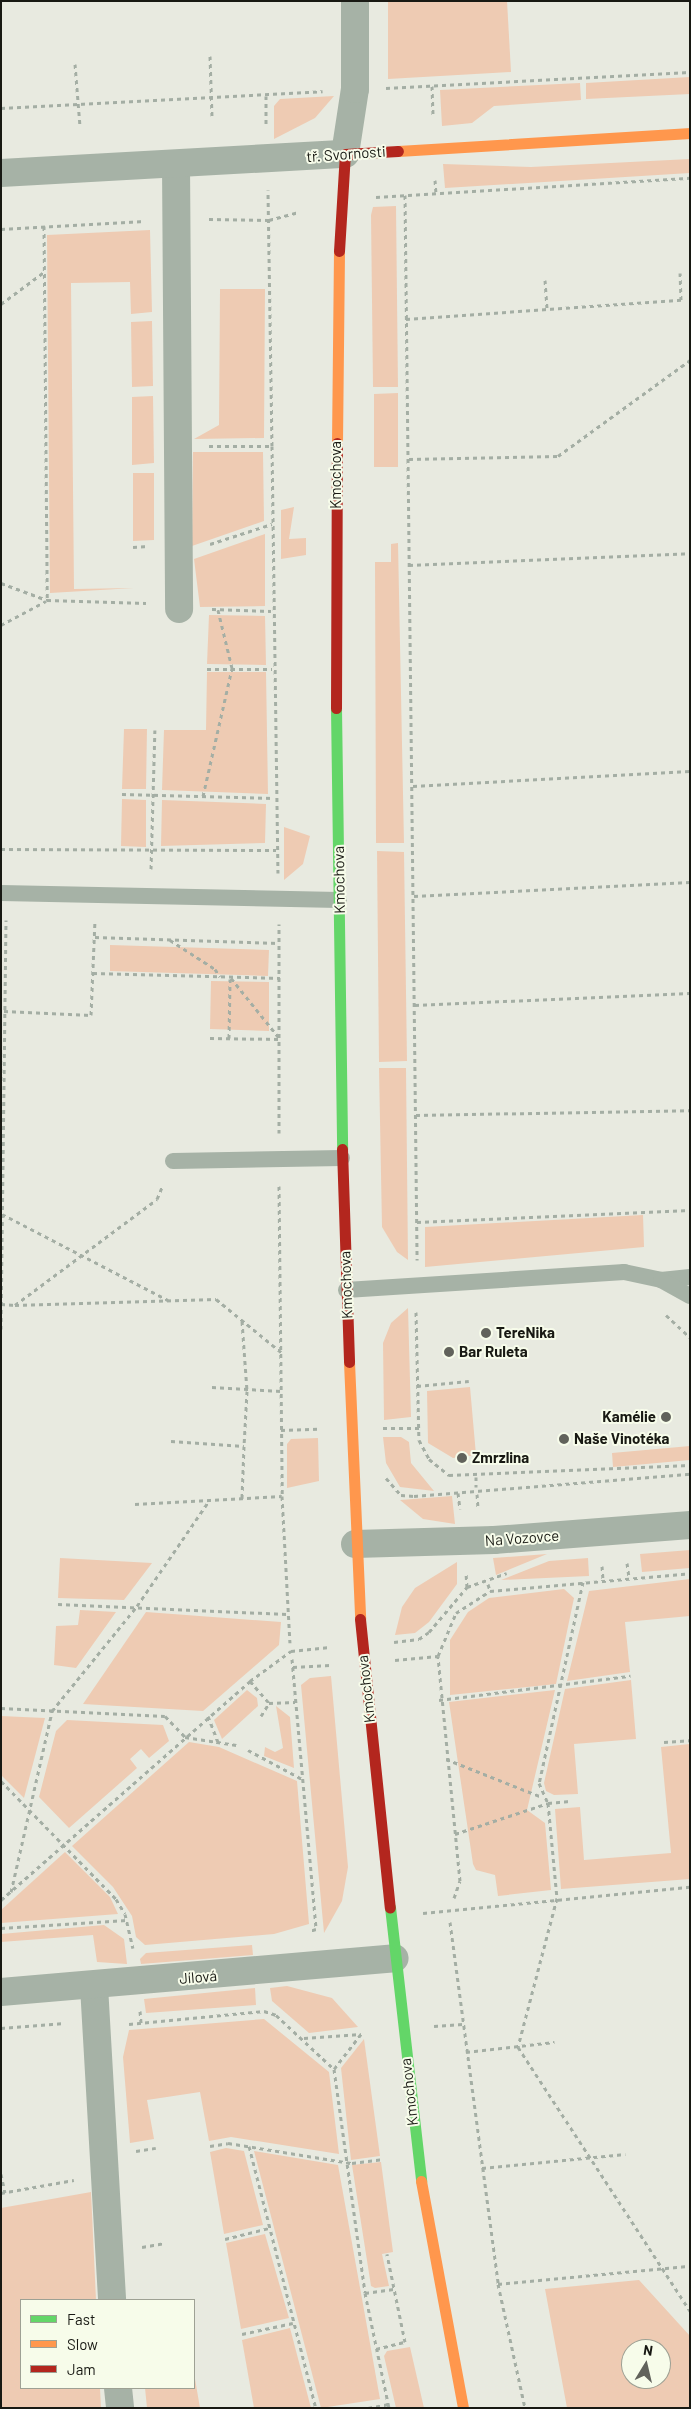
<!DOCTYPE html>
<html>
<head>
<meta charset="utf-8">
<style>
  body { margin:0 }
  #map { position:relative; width:691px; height:2409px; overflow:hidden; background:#e8eae0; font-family:Barlow,sans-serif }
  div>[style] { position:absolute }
  .green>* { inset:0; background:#eecbb3 }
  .path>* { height:3px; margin-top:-1.5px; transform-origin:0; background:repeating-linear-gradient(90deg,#a4aea4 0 4px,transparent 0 8px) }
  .lane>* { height:16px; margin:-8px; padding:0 8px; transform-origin:8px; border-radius:8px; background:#a6b2a6 }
  .street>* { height:28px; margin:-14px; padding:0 14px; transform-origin:14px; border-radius:14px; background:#a6b2a6 }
  .fast>* { height:11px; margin:-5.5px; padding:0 5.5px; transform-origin:5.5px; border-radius:5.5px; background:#63d668 }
  .slow>* { height:11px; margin:-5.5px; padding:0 5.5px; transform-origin:5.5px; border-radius:5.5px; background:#ff974d }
  .jam>* { height:11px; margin:-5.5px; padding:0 5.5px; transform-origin:5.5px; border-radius:5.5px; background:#b3261e }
  .dots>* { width:14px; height:14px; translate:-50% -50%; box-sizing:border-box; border:2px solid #f7fcea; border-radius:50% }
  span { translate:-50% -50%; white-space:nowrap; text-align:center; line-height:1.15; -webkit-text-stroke:4px #f7fcea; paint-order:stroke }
  .street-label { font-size:15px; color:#181913 }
  .poi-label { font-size:15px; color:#181913; font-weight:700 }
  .left { translate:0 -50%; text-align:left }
  .right { translate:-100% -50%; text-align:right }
  .frame { position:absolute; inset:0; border:2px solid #181913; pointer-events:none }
  .legend { position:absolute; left:20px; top:2299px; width:175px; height:90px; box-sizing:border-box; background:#f7fcea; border:1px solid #9ea194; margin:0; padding:6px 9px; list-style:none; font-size:15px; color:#181913 }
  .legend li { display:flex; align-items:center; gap:10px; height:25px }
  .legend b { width:25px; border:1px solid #9ea194 }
  .north { position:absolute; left:621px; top:2339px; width:50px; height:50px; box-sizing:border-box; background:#f7fcea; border:1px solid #9ea194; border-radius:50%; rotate:9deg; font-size:14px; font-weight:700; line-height:20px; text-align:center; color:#181913 }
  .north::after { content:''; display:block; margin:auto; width:18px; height:22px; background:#61625b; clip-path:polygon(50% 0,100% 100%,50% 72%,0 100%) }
</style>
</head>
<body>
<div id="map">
  <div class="green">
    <div style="clip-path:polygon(388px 1px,507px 1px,511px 72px,388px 79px)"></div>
    <div style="clip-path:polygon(690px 77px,690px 94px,586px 99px,586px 83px)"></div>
    <div style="clip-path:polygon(580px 83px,581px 100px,494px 106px,472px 123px,442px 126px,440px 90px)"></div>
    <div style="clip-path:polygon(334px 96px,315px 118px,274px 139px,274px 106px,280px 99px)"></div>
    <div style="clip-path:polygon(690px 159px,690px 173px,445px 188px,443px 164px,531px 167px)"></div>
    <div style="clip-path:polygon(396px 206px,398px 387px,373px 387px,371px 215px,373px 207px)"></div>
    <div style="clip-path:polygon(150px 230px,152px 312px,131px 314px,130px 282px,71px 283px,74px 589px,134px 588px,50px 593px,47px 235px)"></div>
    <div style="clip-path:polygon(220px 289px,265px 289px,264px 438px,194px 439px,219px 425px)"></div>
    <div style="clip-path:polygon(152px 321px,153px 386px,132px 387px,131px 322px)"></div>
    <div style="clip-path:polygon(398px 393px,398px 467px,374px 467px,374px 394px)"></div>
    <div style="clip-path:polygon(153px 396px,154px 463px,132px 465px,132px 397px)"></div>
    <div style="clip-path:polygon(193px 452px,263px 452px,264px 521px,192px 546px)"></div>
    <div style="clip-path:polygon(133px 473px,154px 473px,154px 540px,133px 541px)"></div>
    <div style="clip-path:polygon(294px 507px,289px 539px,306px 538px,306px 555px,281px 559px,281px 510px)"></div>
    <div style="clip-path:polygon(265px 534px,265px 606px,200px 607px,194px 559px)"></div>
    <div style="clip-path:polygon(398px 543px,404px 843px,376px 843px,375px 562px,391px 562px,391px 544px)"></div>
    <div style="clip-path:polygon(209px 615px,265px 616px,266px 665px,207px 664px)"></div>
    <div style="clip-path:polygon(207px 672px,266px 672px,268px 794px,162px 790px,164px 730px,206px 730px)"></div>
    <div style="clip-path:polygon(124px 729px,147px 729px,146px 789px,122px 789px)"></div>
    <div style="clip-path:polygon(122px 799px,146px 800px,146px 847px,121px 846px)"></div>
    <div style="clip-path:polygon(162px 800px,266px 804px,265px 843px,161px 846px)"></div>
    <div style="clip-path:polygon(284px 827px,310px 836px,303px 864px,284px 880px)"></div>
    <div style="clip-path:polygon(377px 851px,404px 852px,407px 1061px,379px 1062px)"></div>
    <div style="clip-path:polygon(110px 945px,269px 950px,268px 976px,110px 971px)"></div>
    <div style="clip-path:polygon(211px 981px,269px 982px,269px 1031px,210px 1029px)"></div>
    <div style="clip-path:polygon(379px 1068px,406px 1068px,408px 1260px,397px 1252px,382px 1227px)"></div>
    <div style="clip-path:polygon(643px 1215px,644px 1247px,425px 1267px,425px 1227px)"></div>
    <div style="clip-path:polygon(408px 1308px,411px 1417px,384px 1420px,383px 1343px,391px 1323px)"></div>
    <div style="clip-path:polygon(470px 1387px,476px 1455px,453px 1458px,428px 1443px,427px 1391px)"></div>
    <div style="clip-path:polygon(383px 1437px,401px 1437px,409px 1442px,411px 1463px,434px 1491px,400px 1487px,386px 1463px)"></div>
    <div style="clip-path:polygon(318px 1438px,319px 1481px,287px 1488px,287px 1444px,291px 1439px)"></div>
    <div style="clip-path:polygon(690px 1446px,690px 1460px,613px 1467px,612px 1453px)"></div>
    <div style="clip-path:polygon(452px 1496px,455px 1524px,423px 1519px,400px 1500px)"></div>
    <div style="clip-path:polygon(690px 1550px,690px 1568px,642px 1572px,640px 1554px)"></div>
    <div style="clip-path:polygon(547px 1554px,496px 1575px,493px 1558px)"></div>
    <div style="clip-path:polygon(60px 1558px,152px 1563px,124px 1600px,58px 1598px)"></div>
    <div style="clip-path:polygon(588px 1558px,589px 1576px,501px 1580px,549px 1561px)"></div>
    <div style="clip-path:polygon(457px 1562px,457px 1584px,429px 1622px,415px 1633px,395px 1635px,402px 1607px,415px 1588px)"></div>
    <div style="clip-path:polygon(690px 1579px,690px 1616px,625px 1622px,630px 1672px,567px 1681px,589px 1591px)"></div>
    <div style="clip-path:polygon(564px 1589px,574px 1598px,556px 1684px,450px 1695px,450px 1640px,468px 1612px,489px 1598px)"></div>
    <div style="clip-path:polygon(80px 1610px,116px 1612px,76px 1668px,54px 1665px,56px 1626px,78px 1625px)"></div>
    <div style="clip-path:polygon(146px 1612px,281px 1622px,279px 1645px,203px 1711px,83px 1704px)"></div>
    <div style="clip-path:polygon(331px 1676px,348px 1867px,342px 1901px,324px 1933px,301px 1685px,310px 1678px)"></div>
    <div style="clip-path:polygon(631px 1680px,636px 1739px,574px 1744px,578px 1794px,554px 1795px,546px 1791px,544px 1783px,565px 1689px)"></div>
    <div style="clip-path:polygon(247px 1690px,257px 1698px,258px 1706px,222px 1739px,214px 1720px)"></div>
    <div style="clip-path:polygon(555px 1690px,527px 1810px,545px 1823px,551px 1890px,498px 1896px,495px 1875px,476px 1870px,473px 1864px,449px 1702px)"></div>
    <div style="clip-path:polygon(276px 1706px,290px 1717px,294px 1768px,264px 1756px,265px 1747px,275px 1752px,283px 1748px)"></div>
    <div style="clip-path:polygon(1px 1716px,45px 1718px,24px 1798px,1px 1775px)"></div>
    <div style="clip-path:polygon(67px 1720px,163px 1725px,169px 1741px,149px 1758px,141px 1749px,130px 1759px,137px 1768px,69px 1828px,39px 1797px,56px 1731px)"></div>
    <div style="clip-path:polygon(189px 1742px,219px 1747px,297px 1781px,309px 1924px,274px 1934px,145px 1945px,136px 1937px,132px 1916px,113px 1887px,72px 1846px)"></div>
    <div style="clip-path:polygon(690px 1744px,690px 1879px,561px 1889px,555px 1809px,580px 1807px,584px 1860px,671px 1853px,661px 1747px)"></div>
    <div style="clip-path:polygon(65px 1852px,110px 1897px,118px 1914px,1px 1923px,1px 1910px)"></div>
    <div style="clip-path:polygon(104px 1925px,124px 1939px,127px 1964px,97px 1962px,93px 1935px,1px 1942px,1px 1934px)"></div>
    <div style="clip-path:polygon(252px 1945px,253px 1955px,141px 1964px,140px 1959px,146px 1953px)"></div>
    <div style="clip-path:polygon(287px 1986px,332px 1998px,358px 2027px,309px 2033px,272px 2001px,270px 1988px)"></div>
    <div style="clip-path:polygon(255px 1988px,256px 2005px,146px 2013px,144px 1999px)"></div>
    <div style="clip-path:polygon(264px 2019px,329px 2072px,339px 2154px,231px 2137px,209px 2141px,200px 2092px,147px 2100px,154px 2139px,130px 2143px,123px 2057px,129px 2030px)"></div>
    <div style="clip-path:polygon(364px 2039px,380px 2156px,351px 2160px,341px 2068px)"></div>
    <div style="clip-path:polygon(226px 2148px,244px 2151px,263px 2225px,224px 2234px,210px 2152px)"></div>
    <div style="clip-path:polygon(254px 2151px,338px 2165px,380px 2399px,321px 2408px)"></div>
    <div style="clip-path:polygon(381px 2162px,393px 2252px,382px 2254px,389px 2286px,375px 2288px,371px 2286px,352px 2165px)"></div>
    <div style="clip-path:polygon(91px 2192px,96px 2300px,21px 2300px,21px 2388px,100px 2388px,101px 2408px,1px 2408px,1px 2208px)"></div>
    <div style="clip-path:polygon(265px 2234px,289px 2318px,241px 2329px,226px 2243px)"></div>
    <div style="clip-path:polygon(evenodd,639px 2280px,690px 2336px,690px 2408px,567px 2408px,545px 2289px,639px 2280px,631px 2349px,661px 2349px,661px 2379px,631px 2379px,631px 2349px)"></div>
    <div style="clip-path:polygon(290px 2328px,311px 2408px,254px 2408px,242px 2340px)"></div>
    <div style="clip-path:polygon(410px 2347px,424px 2408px,396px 2408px,384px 2356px,387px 2351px)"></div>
    <div style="clip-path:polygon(194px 2373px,200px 2408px,147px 2408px,145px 2388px,194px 2388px)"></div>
  </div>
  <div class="path">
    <div style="left:210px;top:56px;width:60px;rotate:88.1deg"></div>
    <div style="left:75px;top:64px;width:62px;rotate:85.4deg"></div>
    <div style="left:432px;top:86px;width:31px;rotate:88deg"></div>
    <div style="left:386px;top:88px;width:304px;rotate:-3deg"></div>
    <div style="left:266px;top:96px;width:31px;rotate:90deg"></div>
    <div style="left:1px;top:108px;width:322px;rotate:-3deg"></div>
    <div style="left:435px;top:180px;width:15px;rotate:86deg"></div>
    <div style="left:405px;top:195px;width:1065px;rotate:89.35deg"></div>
    <div style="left:376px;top:197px;width:315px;rotate:-3.5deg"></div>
    <div style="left:209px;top:219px;width:60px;rotate:1deg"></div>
    <div style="left:269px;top:220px;width:30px;rotate:-15deg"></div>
    <div style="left:44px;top:226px;width:374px;rotate:89.5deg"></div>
    <div style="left:1px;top:229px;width:144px;rotate:-3.2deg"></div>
    <div style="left:545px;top:280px;width:29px;rotate:86deg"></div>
    <div style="left:1px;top:304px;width:54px;rotate:-36.7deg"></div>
    <div style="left:406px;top:319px;width:276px;rotate:-4deg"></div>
    <div style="left:681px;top:300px;width:27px;rotate:-92deg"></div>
    <div style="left:209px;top:446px;width:63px"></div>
    <div style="left:272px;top:446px;width:256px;rotate:-90.9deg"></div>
    <div style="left:272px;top:446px;width:427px;rotate:89.2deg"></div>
    <div style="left:409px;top:459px;width:149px;rotate:-1.2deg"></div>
    <div style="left:558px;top:456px;width:163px;rotate:-36deg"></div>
    <div style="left:210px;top:544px;width:65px;rotate:-17.9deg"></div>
    <div style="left:133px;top:547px;width:15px;rotate:-4deg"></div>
    <div style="left:409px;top:565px;width:281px;rotate:-2.4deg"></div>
    <div style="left:1px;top:583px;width:49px;rotate:20.3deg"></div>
    <div style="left:47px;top:600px;width:99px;rotate:1.7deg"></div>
    <div style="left:212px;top:609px;width:59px;rotate:1.9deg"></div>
    <div style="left:1px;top:625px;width:51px;rotate:-28.1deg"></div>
    <div style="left:207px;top:669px;width:65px"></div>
    <div style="left:413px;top:786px;width:277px;rotate:-3.1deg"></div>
    <div style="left:122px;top:794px;width:152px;rotate:1.5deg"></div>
    <div style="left:203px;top:796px;width:131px;rotate:-77.2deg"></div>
    <div style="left:232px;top:668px;width:60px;rotate:-103.6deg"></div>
    <div style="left:1px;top:849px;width:275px;rotate:0.2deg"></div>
    <div style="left:151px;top:869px;width:139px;rotate:-88.4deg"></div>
    <div style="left:414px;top:896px;width:276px;rotate:-2.9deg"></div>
    <div style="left:95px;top:937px;width:184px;rotate:1.9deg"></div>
    <div style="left:170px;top:940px;width:54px;rotate:32.8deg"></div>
    <div style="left:215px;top:969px;width:9px;rotate:58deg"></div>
    <div style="left:93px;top:973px;width:187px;rotate:1.5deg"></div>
    <div style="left:231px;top:978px;width:78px;rotate:51.2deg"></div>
    <div style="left:415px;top:1005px;width:275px;rotate:-2.5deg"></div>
    <div style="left:4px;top:1011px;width:87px;rotate:2.6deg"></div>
    <div style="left:91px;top:1015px;width:95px;rotate:-87.6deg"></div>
    <div style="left:210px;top:1038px;width:69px;rotate:0.8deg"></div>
    <div style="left:229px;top:1038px;width:59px;rotate:-89deg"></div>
    <div style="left:416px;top:1115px;width:274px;rotate:-1deg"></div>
    <div style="left:279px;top:1133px;width:209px;rotate:-90deg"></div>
    <div style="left:279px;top:1186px;width:310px;rotate:89.4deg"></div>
    <div style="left:282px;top:1496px;width:147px;rotate:86.9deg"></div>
    <div style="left:2px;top:1214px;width:187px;rotate:27.4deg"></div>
    <div style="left:417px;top:1222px;width:273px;rotate:-2.5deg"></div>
    <div style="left:1px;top:1304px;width:14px;rotate:4deg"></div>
    <div style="left:15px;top:1305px;width:177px;rotate:-36.7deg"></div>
    <div style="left:157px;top:1199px;width:15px;rotate:-67deg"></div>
    <div style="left:15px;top:1305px;width:201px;rotate:-1.7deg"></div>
    <div style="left:216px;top:1299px;width:84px;rotate:39.2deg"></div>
    <div style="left:416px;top:1312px;width:128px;rotate:88.7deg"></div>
    <div style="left:419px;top:1440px;width:21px;rotate:62deg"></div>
    <div style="left:429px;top:1459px;width:26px;rotate:39deg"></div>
    <div style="left:449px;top:1475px;width:241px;rotate:-2.4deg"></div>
    <div style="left:666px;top:1315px;width:33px;rotate:43deg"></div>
    <div style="left:242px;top:1321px;width:70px;rotate:85.9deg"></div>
    <div style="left:247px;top:1391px;width:55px;rotate:93.1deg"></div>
    <div style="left:1px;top:1329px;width:409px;rotate:-89.3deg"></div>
    <div style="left:417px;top:1386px;width:52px;rotate:-5.5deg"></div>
    <div style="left:212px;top:1387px;width:69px;rotate:3.3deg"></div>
    <div style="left:383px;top:1428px;width:36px"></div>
    <div style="left:281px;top:1430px;width:37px;rotate:-2deg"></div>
    <div style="left:171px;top:1441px;width:73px;rotate:3.9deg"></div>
    <div style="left:244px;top:1446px;width:53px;rotate:92.2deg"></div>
    <div style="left:476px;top:1477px;width:10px;rotate:90deg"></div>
    <div style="left:386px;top:1478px;width:23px;rotate:49deg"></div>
    <div style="left:401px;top:1495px;width:13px;rotate:4deg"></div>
    <div style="left:414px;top:1496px;width:277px;rotate:-4.6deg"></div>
    <div style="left:458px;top:1493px;width:16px;rotate:83deg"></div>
    <div style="left:477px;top:1494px;width:15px;rotate:86deg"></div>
    <div style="left:135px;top:1504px;width:147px;rotate:-3.1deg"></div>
    <div style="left:627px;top:1563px;width:15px;rotate:82deg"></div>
    <div style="left:602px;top:1566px;width:14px;rotate:86deg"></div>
    <div style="left:583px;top:1582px;width:206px;rotate:102.3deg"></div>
    <div style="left:539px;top:1783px;width:22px;rotate:66deg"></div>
    <div style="left:548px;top:1803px;width:95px;rotate:84.6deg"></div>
    <div style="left:557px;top:1898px;width:154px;rotate:104.7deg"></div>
    <div style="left:518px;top:2047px;width:315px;rotate:56.9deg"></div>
    <div style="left:488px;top:1584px;width:7px;rotate:74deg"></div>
    <div style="left:467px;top:1587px;width:42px;rotate:-19.3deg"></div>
    <div style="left:58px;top:1604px;width:229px;rotate:2.5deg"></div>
    <div style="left:394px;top:1642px;width:25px;rotate:-7deg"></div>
    <div style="left:419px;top:1639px;width:12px;rotate:-35deg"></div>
    <div style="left:429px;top:1632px;width:59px;rotate:-49.8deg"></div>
    <div style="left:467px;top:1587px;width:14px;rotate:-94deg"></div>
    <div style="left:292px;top:1659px;width:271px;rotate:84.9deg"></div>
    <div style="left:316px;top:1929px;width:6px;rotate:162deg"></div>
    <div style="left:395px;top:1660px;width:43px;rotate:-5.3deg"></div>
    <div style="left:293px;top:1667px;width:37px;rotate:-3deg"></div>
    <div style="left:250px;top:1681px;width:29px;rotate:49deg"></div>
    <div style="left:439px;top:1700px;width:193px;rotate:-7.2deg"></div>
    <div style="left:269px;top:1703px;width:26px;rotate:-2deg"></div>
    <div style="left:1px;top:1708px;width:164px;rotate:2.8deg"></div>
    <div style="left:165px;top:1716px;width:29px;rotate:46deg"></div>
    <div style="left:185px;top:1737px;width:52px;rotate:8.9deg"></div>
    <div style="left:208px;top:1716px;width:28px;rotate:69deg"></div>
    <div style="left:261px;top:1716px;width:15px;rotate:-58deg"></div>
    <div style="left:664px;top:1742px;width:26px;rotate:-4deg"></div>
    <div style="left:248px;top:1750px;width:61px;rotate:28.2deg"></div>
    <div style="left:446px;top:1759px;width:103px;rotate:21.6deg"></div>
    <div style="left:1px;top:1781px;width:165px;rotate:45.7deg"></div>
    <div style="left:116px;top:1899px;width:17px;rotate:59deg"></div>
    <div style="left:125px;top:1914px;width:35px;rotate:77deg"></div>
    <div style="left:455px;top:1834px;width:98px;rotate:-18.4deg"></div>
    <div style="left:548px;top:1803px;width:22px;rotate:-5deg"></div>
    <div style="left:11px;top:1892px;width:186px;rotate:-77.2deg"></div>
    <div style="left:52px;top:1711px;width:135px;rotate:-51deg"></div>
    <div style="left:137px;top:1606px;width:127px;rotate:-55.6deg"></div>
    <div style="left:454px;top:1898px;width:18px;rotate:-71deg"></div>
    <div style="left:460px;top:1881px;width:226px;rotate:-95.6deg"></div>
    <div style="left:438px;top:1656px;width:47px;rotate:-67.3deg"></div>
    <div style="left:456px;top:1613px;width:40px;rotate:-32.9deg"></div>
    <div style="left:490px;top:1591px;width:201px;rotate:-5.1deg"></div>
    <div style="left:1px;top:1900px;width:332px;rotate:-41.3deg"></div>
    <div style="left:250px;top:1681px;width:51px;rotate:-36.2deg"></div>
    <div style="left:291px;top:1651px;width:39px;rotate:-6deg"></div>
    <div style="left:423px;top:1913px;width:268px;rotate:-5.6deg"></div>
    <div style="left:450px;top:1922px;width:365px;rotate:82.4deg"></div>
    <div style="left:498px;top:2284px;width:127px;rotate:77.7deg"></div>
    <div style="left:1px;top:1928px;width:126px;rotate:-3.6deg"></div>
    <div style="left:140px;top:2011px;width:12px;rotate:85deg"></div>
    <div style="left:129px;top:2024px;width:136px;rotate:-5.5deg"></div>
    <div style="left:264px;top:2011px;width:13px;rotate:18deg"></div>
    <div style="left:276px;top:2015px;width:79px;rotate:43deg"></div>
    <div style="left:334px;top:2069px;width:226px;rotate:82.1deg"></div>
    <div style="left:365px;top:2293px;width:117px;rotate:78.2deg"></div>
    <div style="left:434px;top:2026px;width:29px;rotate:-4deg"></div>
    <div style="left:1px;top:2028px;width:64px;rotate:-4.5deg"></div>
    <div style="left:304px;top:2038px;width:57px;rotate:-4deg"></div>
    <div style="left:361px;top:2034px;width:44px;rotate:127.6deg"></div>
    <div style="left:466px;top:2052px;width:89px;rotate:-6.5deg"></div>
    <div style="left:210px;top:2146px;width:18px;rotate:-9deg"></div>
    <div style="left:228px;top:2143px;width:126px;rotate:9.2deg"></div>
    <div style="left:352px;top:2163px;width:32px;rotate:-7deg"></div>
    <div style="left:249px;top:2146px;width:270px;rotate:75.7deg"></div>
    <div style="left:136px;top:2151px;width:20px;rotate:-9deg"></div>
    <div style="left:482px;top:2168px;width:144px;rotate:-5.6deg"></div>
    <div style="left:1px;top:2174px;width:19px;rotate:78deg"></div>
    <div style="left:1px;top:2193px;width:74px;rotate:-10.1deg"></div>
    <div style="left:225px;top:2239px;width:45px;rotate:-14deg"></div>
    <div style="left:142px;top:2247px;width:22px;rotate:-10deg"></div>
    <div style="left:498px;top:2284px;width:193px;rotate:-5.4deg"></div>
    <div style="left:365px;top:2293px;width:29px;rotate:-8deg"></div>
    <div style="left:242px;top:2334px;width:52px;rotate:-12.2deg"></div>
    <div style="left:376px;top:2349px;width:30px;rotate:-14deg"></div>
    <div style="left:405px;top:2342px;width:90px;rotate:-101.6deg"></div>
    <div style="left:368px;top:2408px;width:20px;rotate:-11deg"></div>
  </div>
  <div class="lane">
    <div style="left:1px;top:893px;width:338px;rotate:1.2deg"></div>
    <div style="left:173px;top:1161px;width:169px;rotate:-1deg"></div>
    <div style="left:661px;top:1280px;width:29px;rotate:-6deg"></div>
    <div style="left:346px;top:1290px;width:279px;rotate:-3.7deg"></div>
    <div style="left:624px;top:1272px;width:38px;rotate:12deg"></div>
    <div style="left:661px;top:1280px;width:33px;rotate:29deg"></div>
  </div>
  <div class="street">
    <div style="left:176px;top:164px;width:445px;rotate:89.6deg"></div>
    <div style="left:1px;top:173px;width:345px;rotate:-3.2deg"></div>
    <div style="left:345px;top:154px;width:66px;rotate:-81.3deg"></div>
    <div style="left:355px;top:89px;width:88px;rotate:-90deg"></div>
    <div style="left:355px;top:1544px;width:139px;rotate:-1.6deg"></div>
    <div style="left:494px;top:1540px;width:197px;rotate:-4.4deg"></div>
    <div style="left:94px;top:1986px;width:315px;rotate:86.7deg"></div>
    <div style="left:1px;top:1992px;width:395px;rotate:-4.9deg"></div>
    <div style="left:118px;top:2388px;width:20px;rotate:84deg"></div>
  </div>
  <div class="fast">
    <div style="left:336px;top:708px;width:441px;rotate:89.2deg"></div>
    <div style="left:390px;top:1907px;width:276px;rotate:83.5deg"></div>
  </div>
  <div class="slow">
    <div style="left:398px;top:151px;width:293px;rotate:-3.5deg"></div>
    <div style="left:337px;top:443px;width:192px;rotate:-89.4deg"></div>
    <div style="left:349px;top:1362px;width:257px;rotate:87.5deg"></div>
    <div style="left:421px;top:2181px;width:231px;rotate:79.5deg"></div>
  </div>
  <div class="jam">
    <div style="left:339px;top:251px;width:97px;rotate:-86.5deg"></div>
    <div style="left:345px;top:154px;width:53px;rotate:-3.2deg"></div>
    <div style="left:336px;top:708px;width:265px;rotate:-89.8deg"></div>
    <div style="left:342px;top:1149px;width:213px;rotate:88.1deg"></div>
    <div style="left:360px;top:1619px;width:290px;rotate:84.1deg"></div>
  </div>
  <div class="dots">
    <div style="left:486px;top:1333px;background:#61625b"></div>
    <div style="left:449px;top:1352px;background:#61625b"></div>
    <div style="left:666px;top:1417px;background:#61625b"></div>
    <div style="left:564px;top:1439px;background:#61625b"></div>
    <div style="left:462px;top:1458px;background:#61625b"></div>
  </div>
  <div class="street-label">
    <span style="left:346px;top:154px;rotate:-4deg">tř. Svornosti</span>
    <span style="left:336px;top:475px;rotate:-90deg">Kmochova</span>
    <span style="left:339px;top:880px;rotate:-91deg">Kmochova</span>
    <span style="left:346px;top:1285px;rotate:-92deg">Kmochova</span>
    <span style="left:522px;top:1538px;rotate:-4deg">Na Vozovce</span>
    <span style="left:366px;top:1689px;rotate:-96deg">Kmochova</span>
    <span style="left:198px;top:1977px;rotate:-5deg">Jílová</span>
    <span style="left:409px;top:2092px;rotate:-96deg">Kmochova</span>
  </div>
  <div class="poi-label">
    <span class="left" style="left:496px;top:1333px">TereNika</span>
    <span class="left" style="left:459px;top:1352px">Bar Ruleta</span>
    <span class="right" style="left:656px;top:1417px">Kamélie</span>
    <span class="left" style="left:574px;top:1439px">Naše Vinotéka</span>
    <span class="left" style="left:472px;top:1458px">Zmrzlina</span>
  </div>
  <div class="frame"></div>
  <ul class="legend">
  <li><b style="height:6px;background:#63d668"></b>Fast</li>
  <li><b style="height:6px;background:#ff974d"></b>Slow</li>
  <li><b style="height:6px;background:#b3261e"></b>Jam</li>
  </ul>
  <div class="north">N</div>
</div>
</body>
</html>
